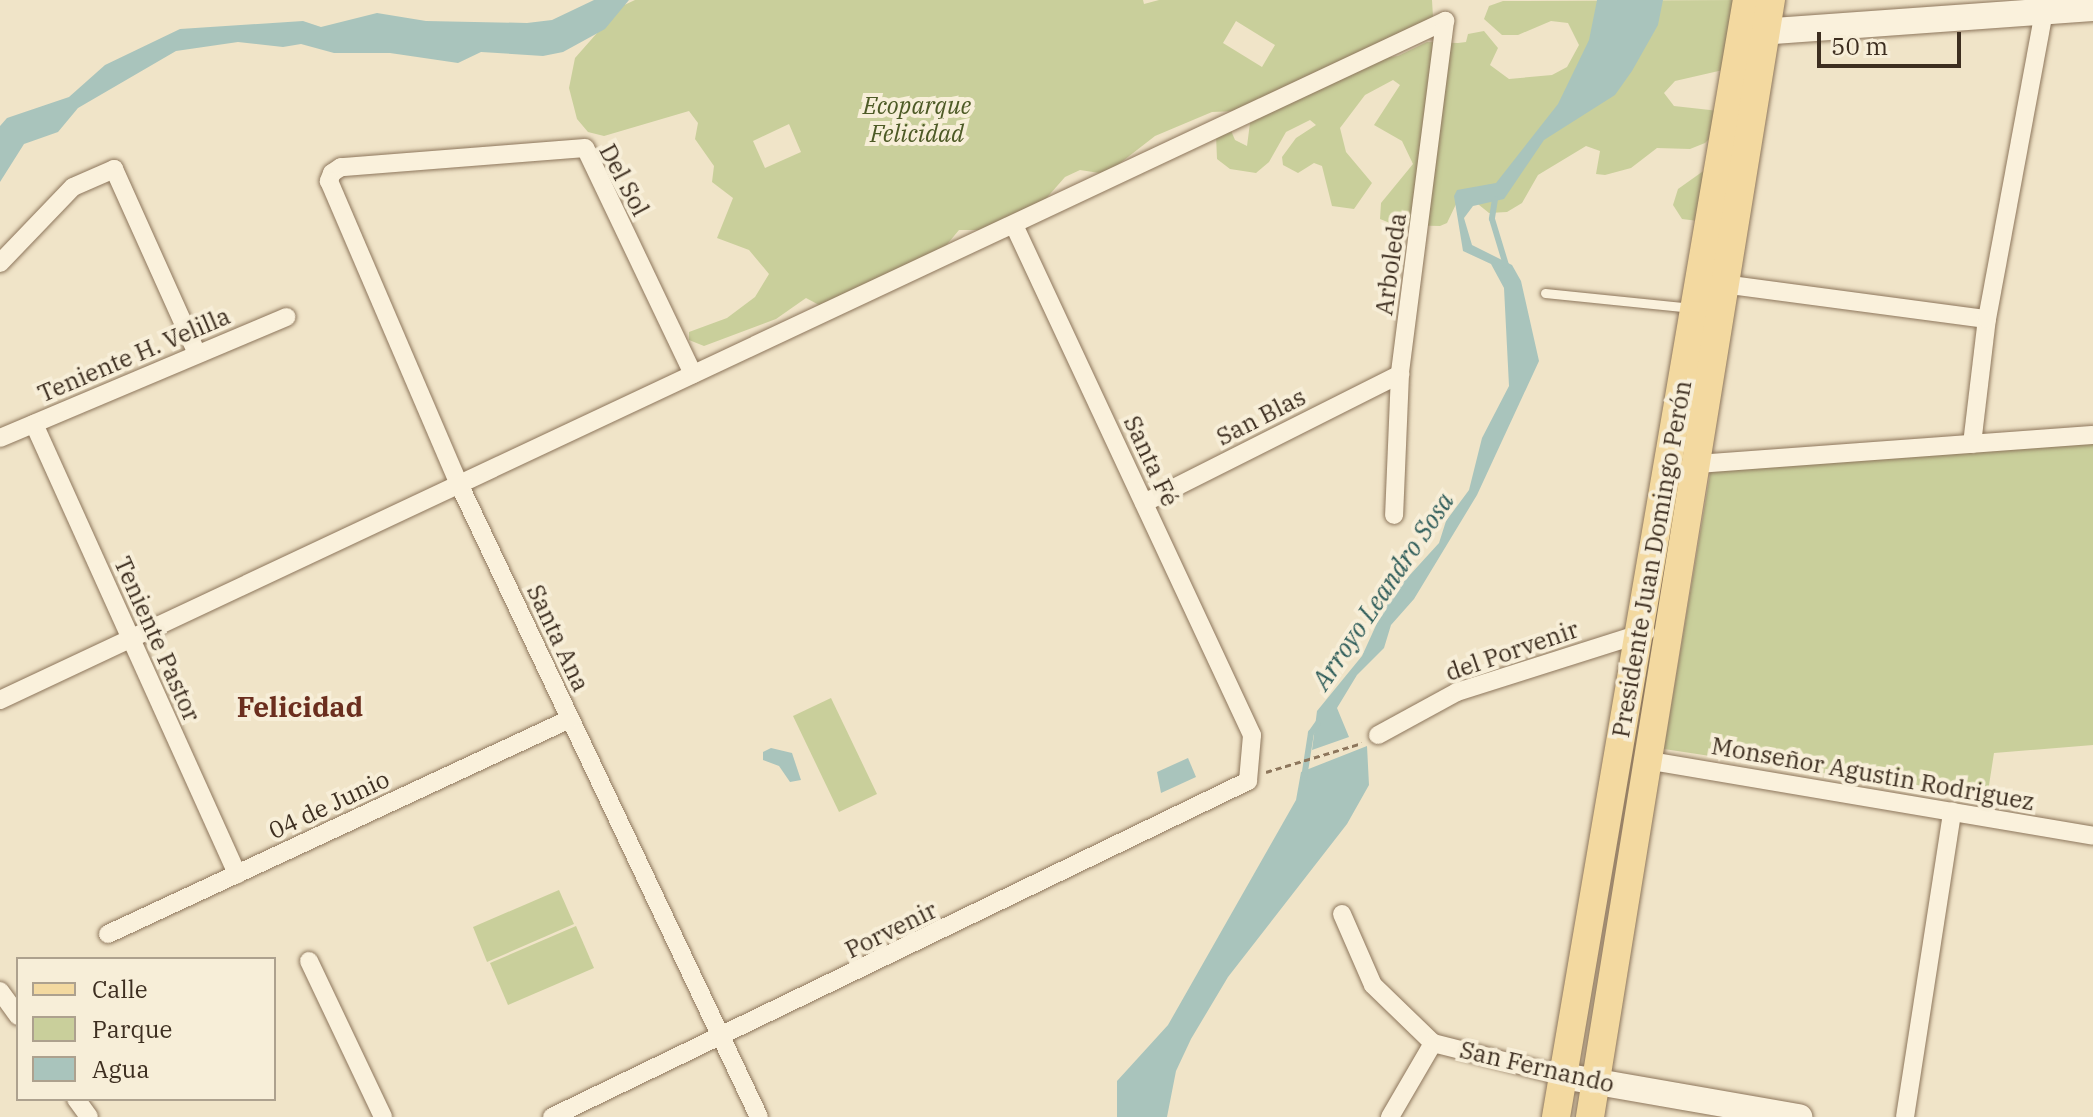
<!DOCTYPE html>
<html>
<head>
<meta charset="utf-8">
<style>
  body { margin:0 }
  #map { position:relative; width:2093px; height:1117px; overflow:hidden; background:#f0e4c8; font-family:"IBM Plex Serif",serif }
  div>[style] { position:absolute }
  .green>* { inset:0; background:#c9cf9b }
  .water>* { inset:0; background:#a9c4bc }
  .stream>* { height:6px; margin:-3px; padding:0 3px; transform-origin:3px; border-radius:3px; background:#a9c4bc }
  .path>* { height:3px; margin-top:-1.5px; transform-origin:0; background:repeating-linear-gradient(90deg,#8d765c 0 6px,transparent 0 10px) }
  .roads { filter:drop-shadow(0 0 2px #8d765c) drop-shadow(0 0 2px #8d765c) }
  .lane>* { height:9px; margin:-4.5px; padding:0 4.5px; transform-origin:4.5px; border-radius:4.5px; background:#faf1dc }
  .street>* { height:18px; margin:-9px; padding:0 9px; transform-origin:9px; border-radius:9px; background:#faf1dc }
  .secondary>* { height:26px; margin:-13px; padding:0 13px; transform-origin:13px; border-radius:13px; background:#faf1dc }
  .primary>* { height:28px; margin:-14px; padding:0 14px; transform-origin:14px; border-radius:14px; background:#f3d9a0 }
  span { translate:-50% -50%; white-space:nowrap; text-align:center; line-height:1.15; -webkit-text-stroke:8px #f7eed8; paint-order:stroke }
  .park-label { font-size:24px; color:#4d5a26; font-style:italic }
  .street-label { font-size:24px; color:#3d2e20 }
  .water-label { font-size:26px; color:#2f5d5a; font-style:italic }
  .quarter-label { font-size:28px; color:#6b2e1e; font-weight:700 }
  .legend { position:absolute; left:16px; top:957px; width:260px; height:144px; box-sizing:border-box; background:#f7eed8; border:2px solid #ada18e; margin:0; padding:10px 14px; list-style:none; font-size:24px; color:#3d2e20 }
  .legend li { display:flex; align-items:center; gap:16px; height:40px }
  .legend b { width:40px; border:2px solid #ada18e }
  .scale { position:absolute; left:1817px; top:32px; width:144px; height:36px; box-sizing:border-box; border:4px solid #3d2e20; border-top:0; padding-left:10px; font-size:24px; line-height:28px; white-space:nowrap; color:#3d2e20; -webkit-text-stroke:6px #f7eed8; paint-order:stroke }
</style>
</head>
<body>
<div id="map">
  <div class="green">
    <div style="clip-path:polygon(evenodd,635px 0,1143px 0,1144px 4px,1159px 0,1432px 0,1433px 17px,1239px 111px,1212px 112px,1155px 136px,1106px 174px,1080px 170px,1065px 177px,1043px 202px,984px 230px,959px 230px,930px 265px,821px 306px,806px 298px,776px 319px,704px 346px,689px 340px,689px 332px,727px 318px,755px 297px,769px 274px,749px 250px,717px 238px,733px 198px,712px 182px,714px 166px,695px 139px,698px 123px,689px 111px,604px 136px,588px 132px,577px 119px,569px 88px,575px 58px,620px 7px,635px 0,1236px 21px,1275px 45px,1262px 67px,1223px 43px,1236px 21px,635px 0,789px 124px,801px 152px,765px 168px,753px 141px,789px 124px)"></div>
    <div style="clip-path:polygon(1743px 0,1723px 70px,1675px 81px,1664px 93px,1674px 106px,1719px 111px,1716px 132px,1705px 143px,1690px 149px,1657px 148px,1631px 168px,1605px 175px,1596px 174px,1600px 151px,1586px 146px,1538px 175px,1522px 203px,1507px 212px,1489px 213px,1473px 200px,1458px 200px,1447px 223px,1440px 226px,1395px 225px,1380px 219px,1381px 203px,1413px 164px,1402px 141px,1374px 125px,1400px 85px,1393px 80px,1365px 95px,1340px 128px,1346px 152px,1372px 183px,1354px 209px,1332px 206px,1322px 166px,1314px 163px,1298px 173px,1283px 165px,1282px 157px,1296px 138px,1316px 125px,1310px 120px,1286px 132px,1269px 162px,1256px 173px,1230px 169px,1217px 159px,1216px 135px,1229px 126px,1235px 140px,1247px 146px,1250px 123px,1375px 59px,1398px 56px,1427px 42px,1458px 43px,1466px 42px,1468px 34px,1484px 31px,1498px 48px,1490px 65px,1509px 79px,1552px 75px,1567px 67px,1579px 45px,1568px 23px,1551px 21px,1518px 35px,1502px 35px,1484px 19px,1489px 6px,1503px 1px)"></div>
    <div style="clip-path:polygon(1709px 167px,1698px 221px,1682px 219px,1673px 205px,1678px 189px)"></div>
    <div style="clip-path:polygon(2093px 444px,2093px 745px,1994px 753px,1987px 798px,1664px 749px,1711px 468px)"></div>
    <div style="clip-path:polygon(831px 698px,877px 794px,839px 812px,793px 716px)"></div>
    <div style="clip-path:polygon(559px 890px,574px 924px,487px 962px,473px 927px)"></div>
    <div style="clip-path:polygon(576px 926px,594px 968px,508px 1005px,490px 963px)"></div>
  </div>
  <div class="water">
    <div style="clip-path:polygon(594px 0,629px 0,605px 29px,563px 52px,543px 56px,481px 52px,458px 63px,390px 53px,334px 53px,301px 44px,283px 47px,238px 42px,176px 51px,78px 108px,58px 132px,24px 144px,0 182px,0 126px,7px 118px,69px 97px,105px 65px,180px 29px,303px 21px,321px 27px,377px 13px,426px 21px,527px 23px,552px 20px)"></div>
    <div style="clip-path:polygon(1597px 0,1663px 0,1658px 25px,1632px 71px,1615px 95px,1544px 140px,1504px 199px,1473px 206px,1464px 218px,1472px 245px,1512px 265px,1521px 281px,1539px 361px,1477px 495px,1414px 599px,1391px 625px,1384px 648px,1357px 675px,1337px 708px,1349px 737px,1312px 750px,1317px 711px,1362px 656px,1388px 599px,1439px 543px,1446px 521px,1469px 490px,1482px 438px,1509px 386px,1504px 288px,1491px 264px,1463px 251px,1454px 196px,1457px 190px,1496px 183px,1558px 104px,1589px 40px)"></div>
    <div style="clip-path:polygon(1367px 746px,1369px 785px,1347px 824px,1228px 977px,1191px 1039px,1176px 1071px,1167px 1117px,1117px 1117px,1117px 1081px,1168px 1025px,1296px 800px,1301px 772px)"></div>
    <div style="clip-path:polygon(771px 748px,792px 753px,801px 780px,790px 782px,779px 766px,763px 760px,763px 752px)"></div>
    <div style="clip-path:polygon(1188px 758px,1196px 777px,1161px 793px,1157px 772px)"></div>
  </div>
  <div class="stream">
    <div style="left:1495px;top:199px;width:20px;rotate:99deg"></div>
    <div style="left:1492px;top:219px;width:48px;rotate:73.1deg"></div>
    <div style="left:1304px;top:778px;width:46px;rotate:-81.2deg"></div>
    <div style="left:1311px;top:733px;width:12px;rotate:-55deg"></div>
  </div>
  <div class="path">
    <div style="left:1266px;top:772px;width:100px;rotate:-16.8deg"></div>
  </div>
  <div class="roads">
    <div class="lane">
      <div style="left:1545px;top:293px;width:148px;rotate:5.8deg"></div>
    </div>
    <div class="street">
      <div style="left:0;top:263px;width:105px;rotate:-46.2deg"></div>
      <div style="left:73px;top:187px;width:45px;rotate:-23.7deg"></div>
      <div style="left:114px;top:169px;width:203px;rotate:65.8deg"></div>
      <div style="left:1723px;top:284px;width:266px;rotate:7.6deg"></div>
      <div style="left:693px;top:374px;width:250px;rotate:-115.5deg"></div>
      <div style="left:585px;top:148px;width:245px;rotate:175.5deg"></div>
      <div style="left:341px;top:167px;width:11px;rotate:146deg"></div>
      <div style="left:332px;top:173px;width:9px;rotate:111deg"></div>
      <div style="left:329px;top:181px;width:330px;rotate:66.8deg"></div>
      <div style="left:459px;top:484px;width:700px;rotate:64.64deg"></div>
      <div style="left:34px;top:424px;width:494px;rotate:65.7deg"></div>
      <div style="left:0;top:438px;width:311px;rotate:-22.9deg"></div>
      <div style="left:1972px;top:444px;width:126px;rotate:-83.2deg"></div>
      <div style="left:1987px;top:319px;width:312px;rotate:-79.5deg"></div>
      <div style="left:1696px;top:464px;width:398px;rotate:-4.2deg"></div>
      <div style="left:1144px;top:503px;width:287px;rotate:-26.7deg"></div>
      <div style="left:0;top:700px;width:1597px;rotate:-25.17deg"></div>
      <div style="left:1445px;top:21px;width:356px;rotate:97.3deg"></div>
      <div style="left:1400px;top:374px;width:141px;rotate:92.4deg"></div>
      <div style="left:1378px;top:735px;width:90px;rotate:-28.6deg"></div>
      <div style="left:1457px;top:692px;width:198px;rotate:-17.6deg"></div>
      <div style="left:1645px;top:760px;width:454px;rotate:9.6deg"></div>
      <div style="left:1342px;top:914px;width:77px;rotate:66.4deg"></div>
      <div style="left:1373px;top:985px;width:83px;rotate:44deg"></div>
      <div style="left:1433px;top:1043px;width:134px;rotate:14.2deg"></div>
      <div style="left:108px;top:934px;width:510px;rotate:-24.96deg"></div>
      <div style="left:309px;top:961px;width:173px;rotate:64.6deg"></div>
      <div style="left:0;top:991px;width:31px;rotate:54deg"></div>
      <div style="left:76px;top:1099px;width:22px;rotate:54deg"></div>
      <div style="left:552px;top:1117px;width:773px;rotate:-25.77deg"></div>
      <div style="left:1248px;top:781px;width:46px;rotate:-85deg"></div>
      <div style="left:1252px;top:735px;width:563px;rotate:-115.02deg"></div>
      <div style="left:1390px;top:1117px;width:86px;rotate:-59.8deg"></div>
      <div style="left:1905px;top:1117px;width:309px;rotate:-81.2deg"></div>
    </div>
    <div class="secondary">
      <div style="left:1745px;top:33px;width:349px;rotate:-4.1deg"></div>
      <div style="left:1563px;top:1076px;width:240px;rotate:9.9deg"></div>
    </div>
    <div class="primary">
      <div style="left:1556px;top:1117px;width:1133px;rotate:-80.3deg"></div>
      <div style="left:1590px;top:1117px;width:1132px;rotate:-80.8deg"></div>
    </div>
  </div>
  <div class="park-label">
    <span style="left:917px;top:120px">Ecoparque<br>Felicidad</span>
  </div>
  <div class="street-label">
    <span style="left:624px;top:180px;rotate:62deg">Del Sol</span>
    <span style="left:1391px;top:264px;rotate:-82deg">Arboleda</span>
    <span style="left:134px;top:355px;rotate:-23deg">Teniente H. Velilla</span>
    <span style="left:1261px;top:417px;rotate:-27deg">San Blas</span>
    <span style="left:1151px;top:461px;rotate:65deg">Santa Fé</span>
    <span style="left:1652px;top:559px;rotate:-80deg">Presidente Juan Domingo Perón</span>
    <span style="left:558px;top:638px;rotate:65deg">Santa Ana</span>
    <span style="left:157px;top:639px;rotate:66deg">Teniente Pastor</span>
    <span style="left:1512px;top:651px;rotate:-19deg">del Porvenir</span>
    <span style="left:1873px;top:774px;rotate:10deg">Monseñor Agustin Rodriguez</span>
    <span style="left:329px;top:805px;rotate:-25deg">04 de Junio</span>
    <span style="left:891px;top:930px;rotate:-26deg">Porvenir</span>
    <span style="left:1537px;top:1067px;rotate:13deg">San Fernando</span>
  </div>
  <div class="water-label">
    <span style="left:1383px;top:591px;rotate:-56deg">Arroyo Leandro Sosa</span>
  </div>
  <div class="quarter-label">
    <span style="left:300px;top:707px">Felicidad</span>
  </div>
  <ul class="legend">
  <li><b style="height:10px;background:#f3d9a0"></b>Calle</li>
  <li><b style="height:22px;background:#c9cf9b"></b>Parque</li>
  <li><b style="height:22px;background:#a9c4bc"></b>Agua</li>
  </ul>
  <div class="scale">50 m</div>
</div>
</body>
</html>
